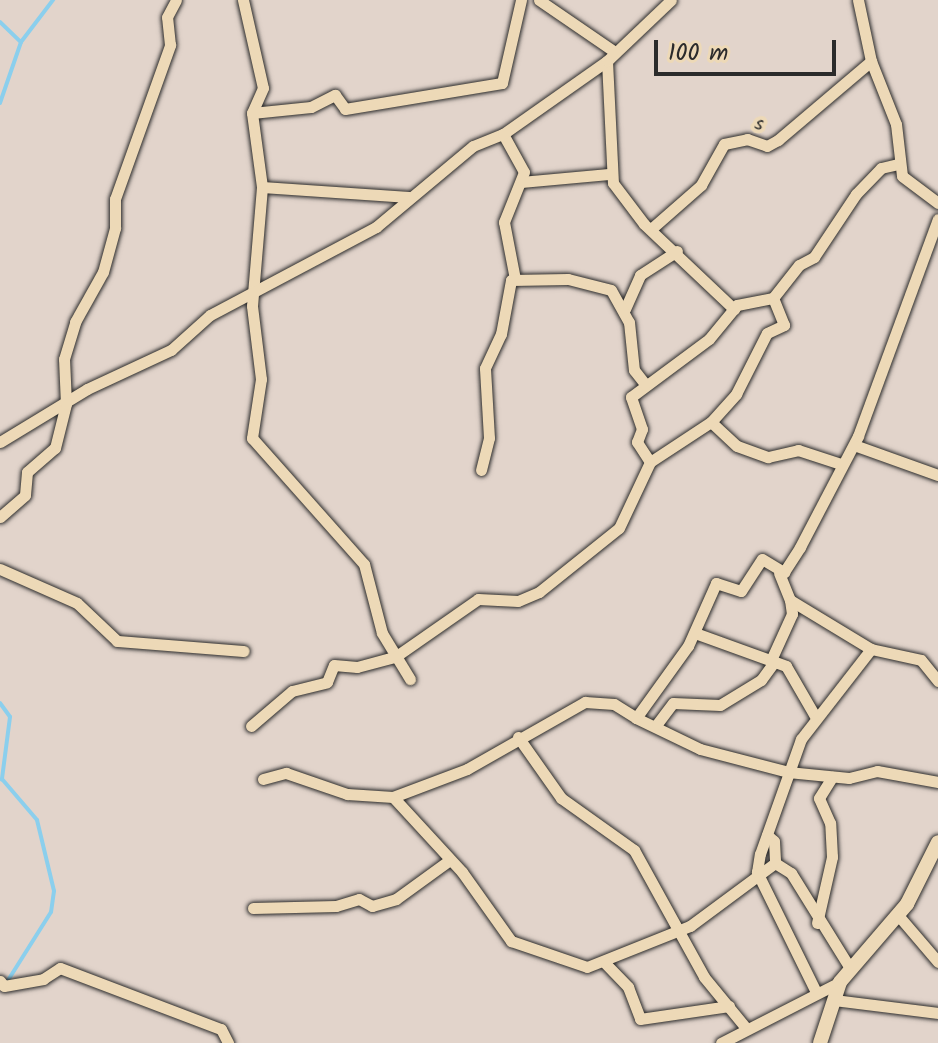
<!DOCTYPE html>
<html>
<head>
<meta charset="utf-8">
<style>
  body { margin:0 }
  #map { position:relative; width:938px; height:1043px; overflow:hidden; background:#e2d4cb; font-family:Kalam,sans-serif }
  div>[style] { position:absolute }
  .stream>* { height:4px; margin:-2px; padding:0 2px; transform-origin:2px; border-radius:2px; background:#8bcfed }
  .roads { filter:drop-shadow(0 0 2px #2b2b2b) drop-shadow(0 0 2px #2b2b2b) }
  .minor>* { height:11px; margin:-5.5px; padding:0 5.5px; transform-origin:5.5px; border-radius:5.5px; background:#edd9b7 }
  .tertiary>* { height:14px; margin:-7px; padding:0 7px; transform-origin:7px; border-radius:7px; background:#edd9b7 }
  span { translate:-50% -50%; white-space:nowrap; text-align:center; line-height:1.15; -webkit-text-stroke:8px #edd9b7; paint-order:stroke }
  .street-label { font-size:20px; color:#2b2b2b }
  .scale { position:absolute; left:654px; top:40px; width:182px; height:36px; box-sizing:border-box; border:4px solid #2b2b2b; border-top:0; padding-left:10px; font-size:24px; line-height:28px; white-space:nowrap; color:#2b2b2b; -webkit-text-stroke:6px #edd9b7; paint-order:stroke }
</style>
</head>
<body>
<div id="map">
  <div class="stream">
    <div style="left:0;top:22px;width:29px;rotate:44deg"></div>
    <div style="left:0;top:103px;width:65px;rotate:-71deg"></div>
    <div style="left:21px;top:42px;width:53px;rotate:-52.7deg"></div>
    <div style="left:0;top:703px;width:17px;rotate:54deg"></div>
    <div style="left:10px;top:717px;width:63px;rotate:97.4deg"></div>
    <div style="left:2px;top:779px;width:54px;rotate:49.5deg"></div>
    <div style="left:37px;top:820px;width:73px;rotate:76.5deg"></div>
    <div style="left:54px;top:891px;width:21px;rotate:98deg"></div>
    <div style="left:51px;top:912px;width:83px;rotate:122.2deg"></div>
  </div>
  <div class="roads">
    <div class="minor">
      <div style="left:243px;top:0;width:90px;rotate:77.2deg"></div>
      <div style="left:263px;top:88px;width:27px;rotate:114deg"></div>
      <div style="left:252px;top:113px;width:75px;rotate:82.3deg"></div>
      <div style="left:262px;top:187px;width:119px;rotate:94.8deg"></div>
      <div style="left:252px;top:306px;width:74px;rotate:83deg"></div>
      <div style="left:261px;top:379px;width:60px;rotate:98.7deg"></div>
      <div style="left:252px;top:438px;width:169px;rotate:48.4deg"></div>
      <div style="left:364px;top:564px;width:71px;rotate:75.4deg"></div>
      <div style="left:382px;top:633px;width:54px;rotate:58.7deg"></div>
      <div style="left:539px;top:0;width:92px;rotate:34.4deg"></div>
      <div style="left:858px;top:0;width:62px;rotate:78deg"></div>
      <div style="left:871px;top:61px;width:68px;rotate:68.4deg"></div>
      <div style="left:896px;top:124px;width:52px;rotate:83.4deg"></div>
      <div style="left:902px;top:176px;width:45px;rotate:36.9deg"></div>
      <div style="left:607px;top:61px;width:122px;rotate:87.2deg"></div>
      <div style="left:613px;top:183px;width:51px;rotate:52.9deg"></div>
      <div style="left:644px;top:224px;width:124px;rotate:43.4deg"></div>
      <div style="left:252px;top:113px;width:59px;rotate:-5.8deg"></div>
      <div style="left:311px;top:107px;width:27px;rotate:-27deg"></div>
      <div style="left:335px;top:95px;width:17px;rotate:54deg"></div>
      <div style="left:345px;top:109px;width:159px;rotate:-9.4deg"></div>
      <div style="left:502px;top:83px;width:85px;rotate:-77.1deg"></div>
      <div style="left:503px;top:134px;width:43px;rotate:61.1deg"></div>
      <div style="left:524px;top:172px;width:54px;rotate:111.8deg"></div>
      <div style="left:504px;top:222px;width:58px;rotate:79.1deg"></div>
      <div style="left:521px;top:182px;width:88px;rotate:-5.2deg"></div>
      <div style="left:262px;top:187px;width:147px;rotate:3.9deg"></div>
      <div style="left:651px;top:229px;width:67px;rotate:-41.3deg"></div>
      <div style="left:701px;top:185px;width:47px;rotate:-60.7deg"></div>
      <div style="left:724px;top:144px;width:24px;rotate:-12deg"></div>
      <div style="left:747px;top:139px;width:21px;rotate:19deg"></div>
      <div style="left:767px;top:146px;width:13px;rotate:-29deg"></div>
      <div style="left:778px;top:140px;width:122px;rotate:-40.3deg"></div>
      <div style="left:625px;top:309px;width:37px;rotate:-66deg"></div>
      <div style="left:640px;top:275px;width:44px;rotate:-33deg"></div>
      <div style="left:711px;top:422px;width:35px;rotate:43deg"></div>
      <div style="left:737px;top:446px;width:33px;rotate:20deg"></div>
      <div style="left:768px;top:457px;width:31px;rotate:-13deg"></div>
      <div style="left:798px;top:450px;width:45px;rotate:18deg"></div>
      <div style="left:0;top:442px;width:102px;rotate:-31.3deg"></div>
      <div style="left:87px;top:389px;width:93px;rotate:-24.9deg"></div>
      <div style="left:171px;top:350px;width:52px;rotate:-41.9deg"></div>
      <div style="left:210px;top:315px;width:188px;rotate:-27.9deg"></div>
      <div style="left:376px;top:227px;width:126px;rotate:-39.9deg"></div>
      <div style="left:473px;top:146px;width:32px;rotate:-22deg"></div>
      <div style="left:503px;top:134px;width:127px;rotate:-35.1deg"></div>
      <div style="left:607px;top:61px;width:88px;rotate:-43.6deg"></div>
      <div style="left:854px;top:445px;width:89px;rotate:19.7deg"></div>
      <div style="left:650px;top:462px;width:24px;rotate:-123deg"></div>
      <div style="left:637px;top:442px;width:14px;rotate:-69deg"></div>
      <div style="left:642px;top:429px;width:34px;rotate:-109deg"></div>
      <div style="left:631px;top:397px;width:97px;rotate:-36.6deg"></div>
      <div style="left:709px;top:339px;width:44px;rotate:-50.5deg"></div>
      <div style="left:737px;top:305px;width:37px;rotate:-11deg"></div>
      <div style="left:481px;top:470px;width:33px;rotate:-76deg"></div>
      <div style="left:489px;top:438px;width:70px;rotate:-93.3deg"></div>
      <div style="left:485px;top:368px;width:38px;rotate:-65deg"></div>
      <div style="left:501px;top:334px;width:55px;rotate:-79.5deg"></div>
      <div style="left:511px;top:280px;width:57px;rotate:-1deg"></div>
      <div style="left:568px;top:279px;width:44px;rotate:14.3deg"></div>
      <div style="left:611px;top:290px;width:37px;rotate:61deg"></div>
      <div style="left:629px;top:322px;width:48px;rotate:84.1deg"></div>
      <div style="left:634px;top:370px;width:18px;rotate:52deg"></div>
      <div style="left:0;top:517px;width:33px;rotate:-41deg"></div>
      <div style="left:25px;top:495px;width:23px;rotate:-85deg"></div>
      <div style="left:27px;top:472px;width:37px;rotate:-41deg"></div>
      <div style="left:55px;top:448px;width:45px;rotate:-76deg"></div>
      <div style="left:66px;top:404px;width:45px;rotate:-92.5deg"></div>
      <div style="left:64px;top:359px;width:39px;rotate:-73deg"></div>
      <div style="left:75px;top:322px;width:57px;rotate:-60.8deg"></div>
      <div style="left:103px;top:272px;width:46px;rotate:-74.7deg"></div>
      <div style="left:115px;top:228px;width:29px;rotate:-90deg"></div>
      <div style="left:115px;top:199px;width:164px;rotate:-70.3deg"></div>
      <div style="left:170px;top:45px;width:28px;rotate:-96deg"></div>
      <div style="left:167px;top:17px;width:19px;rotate:-62deg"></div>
      <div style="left:0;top:569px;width:84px;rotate:23.8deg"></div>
      <div style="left:77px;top:603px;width:55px;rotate:43.5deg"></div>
      <div style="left:117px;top:641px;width:127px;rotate:4.5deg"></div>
      <div style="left:779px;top:573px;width:29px;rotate:68deg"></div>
      <div style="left:790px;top:600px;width:95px;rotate:31.2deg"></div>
      <div style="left:871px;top:649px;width:51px;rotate:12.4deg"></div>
      <div style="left:921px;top:660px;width:27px;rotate:51deg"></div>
      <div style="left:695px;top:633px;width:97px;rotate:19.9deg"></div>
      <div style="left:786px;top:666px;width:58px;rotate:59.9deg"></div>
      <div style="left:771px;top:660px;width:51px;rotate:-65.5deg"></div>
      <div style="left:792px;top:614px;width:14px;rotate:-98deg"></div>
      <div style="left:636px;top:718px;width:71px;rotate:25.8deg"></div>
      <div style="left:700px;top:749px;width:91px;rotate:14.6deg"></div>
      <div style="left:788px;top:772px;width:61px;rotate:5.6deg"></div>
      <div style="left:849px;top:778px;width:29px;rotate:-14deg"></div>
      <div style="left:877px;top:771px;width:62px;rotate:10.2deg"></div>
      <div style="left:657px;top:724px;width:26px;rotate:-53deg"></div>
      <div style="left:673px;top:703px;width:47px;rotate:2.4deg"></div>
      <div style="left:720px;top:705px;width:48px;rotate:-31.4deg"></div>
      <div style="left:761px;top:680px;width:22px;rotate:-54deg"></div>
      <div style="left:251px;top:726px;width:54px;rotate:-40.5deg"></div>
      <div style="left:292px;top:691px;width:36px;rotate:-14deg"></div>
      <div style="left:327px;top:682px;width:18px;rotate:-68deg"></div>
      <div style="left:334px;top:665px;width:23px;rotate:5deg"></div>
      <div style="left:357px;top:667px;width:39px;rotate:-15deg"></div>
      <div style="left:395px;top:657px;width:101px;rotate:-34.9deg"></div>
      <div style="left:478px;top:599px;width:40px;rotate:2.9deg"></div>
      <div style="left:518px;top:601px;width:23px;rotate:-23deg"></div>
      <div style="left:539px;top:592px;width:102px;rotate:-38.7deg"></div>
      <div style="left:619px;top:528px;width:73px;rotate:-64.8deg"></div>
      <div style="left:650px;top:462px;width:73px;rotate:-33.3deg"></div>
      <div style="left:711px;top:422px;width:38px;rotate:-48deg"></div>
      <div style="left:736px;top:394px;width:68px;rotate:-63.1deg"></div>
      <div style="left:767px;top:333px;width:19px;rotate:-25deg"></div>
      <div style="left:784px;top:325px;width:29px;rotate:-112deg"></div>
      <div style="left:773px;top:298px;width:42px;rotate:-51.8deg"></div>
      <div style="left:799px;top:265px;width:17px;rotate:-28deg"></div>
      <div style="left:814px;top:257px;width:76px;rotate:-56.3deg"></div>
      <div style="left:856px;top:194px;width:36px;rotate:-46deg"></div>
      <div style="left:881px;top:168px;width:17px;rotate:-13deg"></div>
      <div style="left:518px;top:737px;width:75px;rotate:54.8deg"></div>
      <div style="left:561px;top:798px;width:90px;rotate:35.5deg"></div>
      <div style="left:634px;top:850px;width:145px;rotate:61.1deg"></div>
      <div style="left:704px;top:977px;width:66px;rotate:50.5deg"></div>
      <div style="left:263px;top:779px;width:24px;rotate:-15deg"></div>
      <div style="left:286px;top:773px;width:65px;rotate:19deg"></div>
      <div style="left:347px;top:794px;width:46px;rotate:3.7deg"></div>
      <div style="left:393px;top:797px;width:79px;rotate:-20.7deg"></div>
      <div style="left:467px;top:769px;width:136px;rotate:-29.6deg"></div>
      <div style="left:585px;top:702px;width:29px;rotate:4deg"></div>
      <div style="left:614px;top:704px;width:26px;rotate:32deg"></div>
      <div style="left:636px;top:718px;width:89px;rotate:-54.2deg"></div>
      <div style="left:688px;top:646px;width:69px;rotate:-66deg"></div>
      <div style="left:716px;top:583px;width:26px;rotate:18deg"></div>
      <div style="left:741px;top:591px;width:38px;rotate:-57deg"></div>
      <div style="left:762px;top:559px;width:26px;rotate:31deg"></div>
      <div style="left:784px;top:572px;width:30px;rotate:-57deg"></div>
      <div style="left:800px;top:547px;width:125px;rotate:-62.4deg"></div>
      <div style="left:858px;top:436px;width:231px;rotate:-69.8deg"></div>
      <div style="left:393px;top:797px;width:102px;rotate:47.4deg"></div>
      <div style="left:462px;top:872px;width:85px;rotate:54.6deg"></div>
      <div style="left:511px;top:941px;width:80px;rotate:18.9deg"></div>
      <div style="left:587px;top:967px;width:111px;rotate:-21.7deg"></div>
      <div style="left:690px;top:926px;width:106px;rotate:-36.5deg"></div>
      <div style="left:767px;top:835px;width:9px;rotate:41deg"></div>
      <div style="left:774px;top:841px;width:22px;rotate:87deg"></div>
      <div style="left:775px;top:863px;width:19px;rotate:32deg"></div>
      <div style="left:791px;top:873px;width:112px;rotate:58.2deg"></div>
      <div style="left:253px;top:908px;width:83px;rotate:-1.4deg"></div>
      <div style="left:336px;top:906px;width:24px;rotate:-17deg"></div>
      <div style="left:359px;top:899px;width:15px;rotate:28deg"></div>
      <div style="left:372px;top:906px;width:25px;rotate:-16deg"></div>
      <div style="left:396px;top:899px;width:63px;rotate:-36deg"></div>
      <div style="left:897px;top:914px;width:63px;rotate:49.5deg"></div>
      <div style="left:817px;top:923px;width:68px;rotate:-77.2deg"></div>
      <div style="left:832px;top:857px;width:34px;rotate:-93deg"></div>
      <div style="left:830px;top:823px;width:27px;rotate:-114deg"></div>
      <div style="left:819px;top:798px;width:25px;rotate:-58deg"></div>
      <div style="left:604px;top:962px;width:35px;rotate:46deg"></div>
      <div style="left:628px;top:987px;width:34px;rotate:69deg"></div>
      <div style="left:640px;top:1019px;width:90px;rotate:-8.3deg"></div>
      <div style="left:0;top:981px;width:6px;rotate:51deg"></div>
      <div style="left:4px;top:986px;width:40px;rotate:-10deg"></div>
      <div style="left:43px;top:979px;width:20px;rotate:-33deg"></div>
      <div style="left:60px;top:968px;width:172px;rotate:20.8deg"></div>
      <div style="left:221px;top:1029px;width:16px;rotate:63deg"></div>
      <div style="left:816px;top:992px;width:134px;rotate:-116.2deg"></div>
      <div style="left:757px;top:872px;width:18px;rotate:-81deg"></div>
      <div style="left:760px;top:854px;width:122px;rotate:-70.4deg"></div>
      <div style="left:801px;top:739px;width:114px;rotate:-52.1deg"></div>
      <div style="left:834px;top:1000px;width:105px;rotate:7.1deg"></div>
      <div style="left:721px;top:1043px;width:134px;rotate:-27.1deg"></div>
    </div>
    <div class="tertiary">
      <div style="left:820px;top:1043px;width:64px;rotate:-71.8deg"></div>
      <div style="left:840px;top:982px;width:103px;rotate:-49.3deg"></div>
      <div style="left:907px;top:904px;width:69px;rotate:-63.4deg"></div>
    </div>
  </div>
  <div class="street-label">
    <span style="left:759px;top:125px;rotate:12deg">s</span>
  </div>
  <div class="scale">100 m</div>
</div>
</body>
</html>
